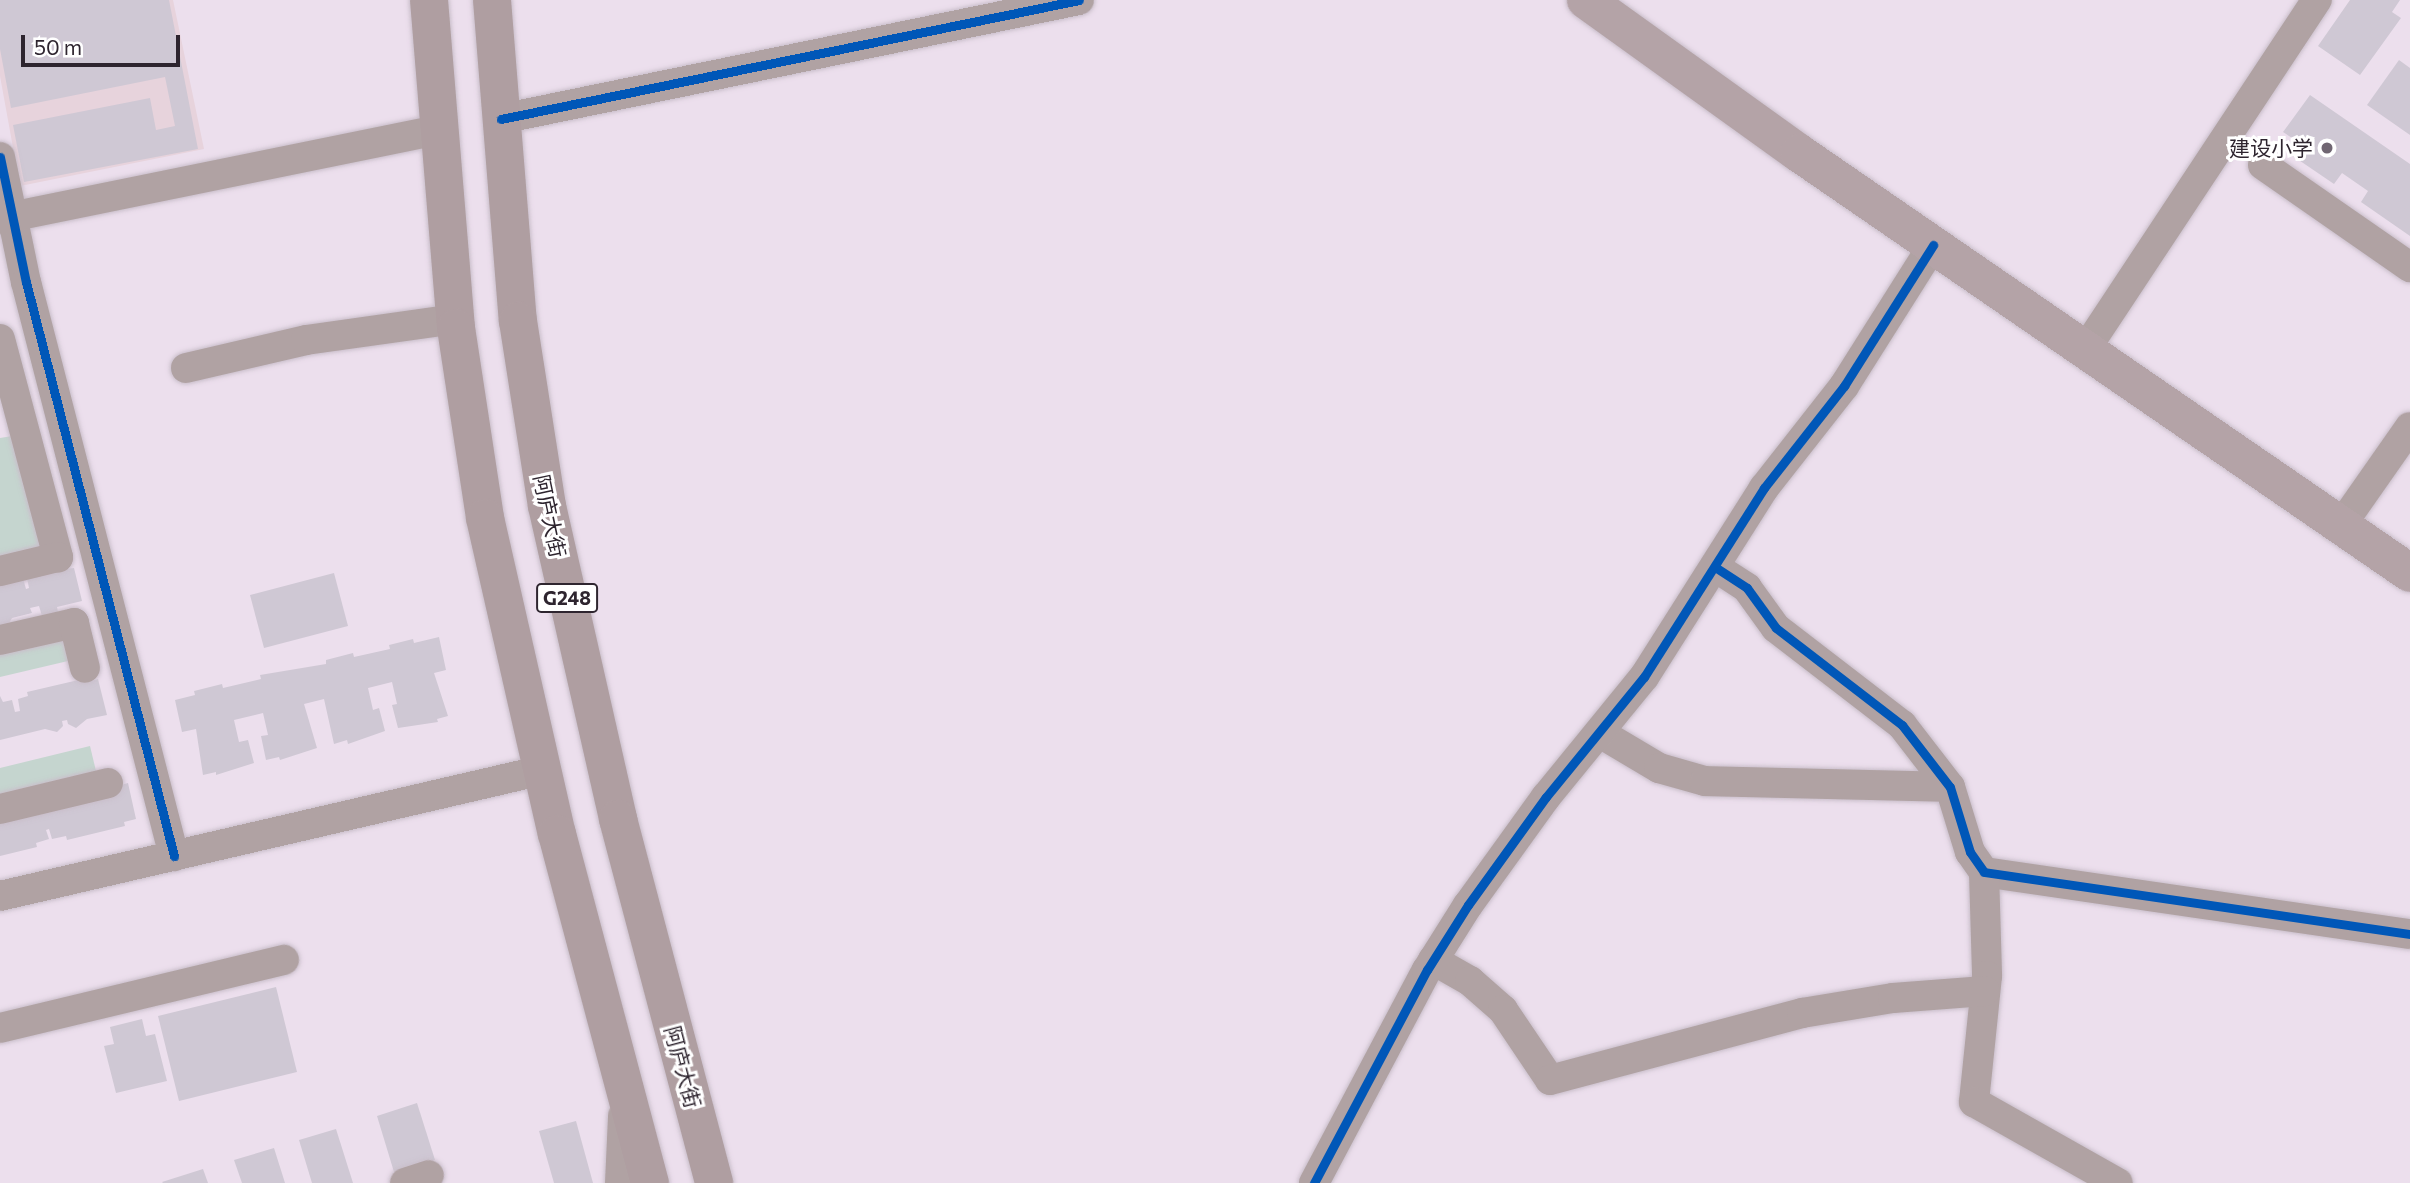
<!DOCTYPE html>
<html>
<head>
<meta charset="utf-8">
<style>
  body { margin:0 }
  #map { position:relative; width:2410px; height:1183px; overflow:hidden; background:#ecdfed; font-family:Commissioner,"Noto Sans SC",sans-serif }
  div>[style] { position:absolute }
  .commercial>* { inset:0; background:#e7d3dc }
  .green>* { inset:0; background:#c5d5cf }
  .building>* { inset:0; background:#cfc8d4 }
  .roads { filter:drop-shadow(0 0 2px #c9beca) drop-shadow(0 0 2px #c9beca) }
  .minor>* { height:30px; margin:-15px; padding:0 15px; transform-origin:15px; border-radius:15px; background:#b0a2a3 }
  .major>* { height:38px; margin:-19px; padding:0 19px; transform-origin:19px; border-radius:19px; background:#b4a3a7 }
  .highway>* { height:38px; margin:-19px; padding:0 19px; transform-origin:19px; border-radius:19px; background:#af9ea1 }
  .cycleway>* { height:9px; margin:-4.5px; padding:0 4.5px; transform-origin:4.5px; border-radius:4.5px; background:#0057b8 }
  .dots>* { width:19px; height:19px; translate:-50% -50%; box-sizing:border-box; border:4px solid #fff; border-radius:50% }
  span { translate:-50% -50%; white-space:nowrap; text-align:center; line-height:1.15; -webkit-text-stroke:6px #fff; paint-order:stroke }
  .shield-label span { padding:2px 5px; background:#fff; border:2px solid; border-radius:5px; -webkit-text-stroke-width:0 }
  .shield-label { font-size:19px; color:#2e252f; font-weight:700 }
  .poi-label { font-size:21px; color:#2e252f }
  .right { translate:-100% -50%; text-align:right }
  .street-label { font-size:21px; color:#2e252f }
  .scale { position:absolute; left:21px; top:35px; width:159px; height:32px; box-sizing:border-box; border:4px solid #2e252f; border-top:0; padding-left:9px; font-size:21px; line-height:24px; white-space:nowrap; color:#2e252f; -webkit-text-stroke:5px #fff; paint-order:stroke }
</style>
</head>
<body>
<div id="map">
  <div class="commercial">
    <div style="clip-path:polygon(0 0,173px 0,204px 149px,20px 186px,0 76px)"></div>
  </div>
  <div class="green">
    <div style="clip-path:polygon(12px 436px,43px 547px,0 558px,0 438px)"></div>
    <div style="clip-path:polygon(62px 636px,68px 661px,0 677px,0 651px)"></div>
    <div style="clip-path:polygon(90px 746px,96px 771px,0 794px,0 768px)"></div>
  </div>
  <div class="building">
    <div style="clip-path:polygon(0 0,169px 0,198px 149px,24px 182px,13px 125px,150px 98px,156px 130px,175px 126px,165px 77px,11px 108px,0 49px)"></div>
    <div style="clip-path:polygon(2350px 0,2400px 0,2392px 12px,2401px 18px,2360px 75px,2318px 46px)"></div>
    <div style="clip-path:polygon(2399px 60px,2410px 68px,2410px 135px,2367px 105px)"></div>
    <div style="clip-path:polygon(2310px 95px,2410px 164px,2410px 236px,2361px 202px,2368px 191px,2342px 173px,2334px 184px,2287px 152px,2295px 140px,2283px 132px)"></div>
    <div style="clip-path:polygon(74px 568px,82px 601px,57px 607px,58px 612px,42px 616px,39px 606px,30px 608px,32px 613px,12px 618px,9px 623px,0 626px,0 579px,23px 578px,26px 589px,29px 588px,26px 573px)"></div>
    <div style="clip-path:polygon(334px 573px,348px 626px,264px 648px,250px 595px)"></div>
    <div style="clip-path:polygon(439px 637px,446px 670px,434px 673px,448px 716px,437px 719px,438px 722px,398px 728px,392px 705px,397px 704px,392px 682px,368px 688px,373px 710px,379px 708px,385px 731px,348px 744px,347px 740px,334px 744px,324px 699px,304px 704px,317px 748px,280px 760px,279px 757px,266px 760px,261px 736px,268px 735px,263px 713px,234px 720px,239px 742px,248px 740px,254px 763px,216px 775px,216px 772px,203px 775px,196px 729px,182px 732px,175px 700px,195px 695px,194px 691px,222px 684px,223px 688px,261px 679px,260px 675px,326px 664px,326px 660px,353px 653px,354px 657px,390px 649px,389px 645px,413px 639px,414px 643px)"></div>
    <div style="clip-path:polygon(87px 678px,87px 682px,98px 679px,107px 715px,87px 719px,76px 728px,68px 724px,67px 720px,62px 721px,63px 726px,57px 732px,45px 729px,0 740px,0 696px,3px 702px,12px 700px,15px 712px,20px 711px,18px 699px,28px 696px,27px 692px)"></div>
    <div style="clip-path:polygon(128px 783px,136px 819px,124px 822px,125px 826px,67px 840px,66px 836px,52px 839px,49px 829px,46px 830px,49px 839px,36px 843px,37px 847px,0 856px,0 819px)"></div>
    <div style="clip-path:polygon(276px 987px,297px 1072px,179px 1101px,158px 1016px)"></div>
    <div style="clip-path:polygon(142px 1019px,146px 1036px,155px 1034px,167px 1081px,116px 1093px,104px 1046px,114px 1044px,110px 1027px)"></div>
    <div style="clip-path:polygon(417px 1103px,435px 1160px,394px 1172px,377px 1116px)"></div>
    <div style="clip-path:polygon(576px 1121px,593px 1183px,554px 1183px,539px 1131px)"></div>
    <div style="clip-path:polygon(336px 1129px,353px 1183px,312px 1183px,299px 1140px)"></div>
    <div style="clip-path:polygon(274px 1148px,285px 1183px,242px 1183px,234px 1160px)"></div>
    <div style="clip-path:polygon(203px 1169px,208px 1183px,163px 1183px,162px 1182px)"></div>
  </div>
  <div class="roads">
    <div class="minor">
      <div style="left:501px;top:119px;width:590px;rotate:-11.63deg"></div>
      <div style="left:0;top:157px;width:128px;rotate:78.3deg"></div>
      <div style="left:26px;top:282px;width:593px;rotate:75.54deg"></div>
      <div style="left:2263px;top:165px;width:179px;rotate:34.8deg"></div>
      <div style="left:0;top:219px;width:448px;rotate:-11.5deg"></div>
      <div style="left:0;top:339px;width:226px;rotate:75.1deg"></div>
      <div style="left:58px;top:557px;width:60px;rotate:166.4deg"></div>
      <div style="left:2085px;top:350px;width:420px;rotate:-56.5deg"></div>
      <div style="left:186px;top:368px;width:123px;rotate:-13.1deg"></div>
      <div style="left:306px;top:340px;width:150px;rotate:-8deg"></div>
      <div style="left:2349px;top:514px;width:106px;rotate:-55deg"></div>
      <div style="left:1715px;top:567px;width:38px;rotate:33deg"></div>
      <div style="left:1747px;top:588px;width:49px;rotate:54.1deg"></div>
      <div style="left:1776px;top:628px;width:159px;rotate:37.6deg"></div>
      <div style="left:1902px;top:725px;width:78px;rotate:52.3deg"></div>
      <div style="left:1950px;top:787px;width:68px;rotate:72.9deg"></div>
      <div style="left:1970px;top:852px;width:24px;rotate:55deg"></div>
      <div style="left:1984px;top:872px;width:430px;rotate:8.3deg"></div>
      <div style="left:0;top:640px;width:76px;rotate:-12.9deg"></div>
      <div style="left:74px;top:623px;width:46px;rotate:76.3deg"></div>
      <div style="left:1600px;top:733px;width:69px;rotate:30.7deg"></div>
      <div style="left:1659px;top:768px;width:48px;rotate:15.8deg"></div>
      <div style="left:1705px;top:781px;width:245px;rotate:1.4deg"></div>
      <div style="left:0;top:809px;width:111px;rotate:-13.5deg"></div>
      <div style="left:1984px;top:872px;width:104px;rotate:88.3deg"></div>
      <div style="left:1987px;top:976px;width:127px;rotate:95.9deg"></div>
      <div style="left:1974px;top:1102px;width:165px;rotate:29.4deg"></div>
      <div style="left:0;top:896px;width:557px;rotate:-13.06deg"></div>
      <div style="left:1433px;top:960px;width:43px;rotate:29.6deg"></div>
      <div style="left:1470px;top:981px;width:44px;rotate:41.3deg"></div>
      <div style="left:1503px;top:1010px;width:84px;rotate:56.1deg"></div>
      <div style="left:1550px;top:1080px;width:261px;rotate:-14.9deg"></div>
      <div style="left:1802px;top:1013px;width:92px;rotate:-9.4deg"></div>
      <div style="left:1893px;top:998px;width:92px;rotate:-4.4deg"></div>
      <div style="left:0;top:1028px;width:292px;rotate:-13.5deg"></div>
      <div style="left:405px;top:1183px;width:25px;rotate:-18deg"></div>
      <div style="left:620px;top:1183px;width:67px;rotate:-87.4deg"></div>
      <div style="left:1314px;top:1183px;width:241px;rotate:-62.1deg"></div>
      <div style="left:1427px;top:970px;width:77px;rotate:-57.8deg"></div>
      <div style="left:1468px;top:905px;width:133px;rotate:-54.2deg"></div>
      <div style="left:1546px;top:797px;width:155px;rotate:-50.8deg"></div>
      <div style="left:1644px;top:677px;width:224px;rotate:-57.6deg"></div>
      <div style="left:1764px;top:488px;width:130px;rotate:-51.9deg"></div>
      <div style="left:1844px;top:386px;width:167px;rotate:-57.7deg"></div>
    </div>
    <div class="major">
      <div style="left:1586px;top:0;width:262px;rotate:35.7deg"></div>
      <div style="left:1799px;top:153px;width:741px;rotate:34.5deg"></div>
    </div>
    <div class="highway">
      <div style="left:429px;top:0;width:329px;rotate:85.3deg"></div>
      <div style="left:456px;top:328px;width:192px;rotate:81.3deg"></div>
      <div style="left:485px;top:518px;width:324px;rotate:77.2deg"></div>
      <div style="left:557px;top:834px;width:361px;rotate:75.1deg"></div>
      <div style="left:492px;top:0;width:322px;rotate:85.4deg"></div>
      <div style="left:518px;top:321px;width:187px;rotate:81.1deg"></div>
      <div style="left:547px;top:506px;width:321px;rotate:77.2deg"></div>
      <div style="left:618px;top:819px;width:376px;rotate:75.2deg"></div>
    </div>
  </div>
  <div class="cycleway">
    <div style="left:501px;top:119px;width:590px;rotate:-11.63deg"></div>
    <div style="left:0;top:157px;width:128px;rotate:78.3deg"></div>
    <div style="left:26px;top:282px;width:593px;rotate:75.54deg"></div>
    <div style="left:1715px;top:567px;width:38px;rotate:33deg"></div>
    <div style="left:1747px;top:588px;width:49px;rotate:54.1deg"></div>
    <div style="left:1776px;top:628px;width:159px;rotate:37.6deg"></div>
    <div style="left:1902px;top:725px;width:78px;rotate:52.3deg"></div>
    <div style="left:1950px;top:787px;width:68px;rotate:72.9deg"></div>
    <div style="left:1970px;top:852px;width:24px;rotate:55deg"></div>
    <div style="left:1984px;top:872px;width:430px;rotate:8.3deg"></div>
    <div style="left:1314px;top:1183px;width:241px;rotate:-62.1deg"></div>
    <div style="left:1427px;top:970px;width:77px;rotate:-57.8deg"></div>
    <div style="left:1468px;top:905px;width:133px;rotate:-54.2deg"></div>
    <div style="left:1546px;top:797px;width:155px;rotate:-50.8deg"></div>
    <div style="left:1644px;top:677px;width:224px;rotate:-57.6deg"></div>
    <div style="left:1764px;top:488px;width:130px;rotate:-51.9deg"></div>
    <div style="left:1844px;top:386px;width:167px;rotate:-57.7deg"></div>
  </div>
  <div class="dots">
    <div style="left:2327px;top:148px;background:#706672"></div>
  </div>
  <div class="shield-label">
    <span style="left:567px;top:598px">G248</span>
  </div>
  <div class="poi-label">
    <span class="right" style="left:2313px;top:148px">建设小学</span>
  </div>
  <div class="street-label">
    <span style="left:550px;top:516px;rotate:78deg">阿庐大街</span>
    <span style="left:683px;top:1067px;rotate:75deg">阿庐大街</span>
  </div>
  <div class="scale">50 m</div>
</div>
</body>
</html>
